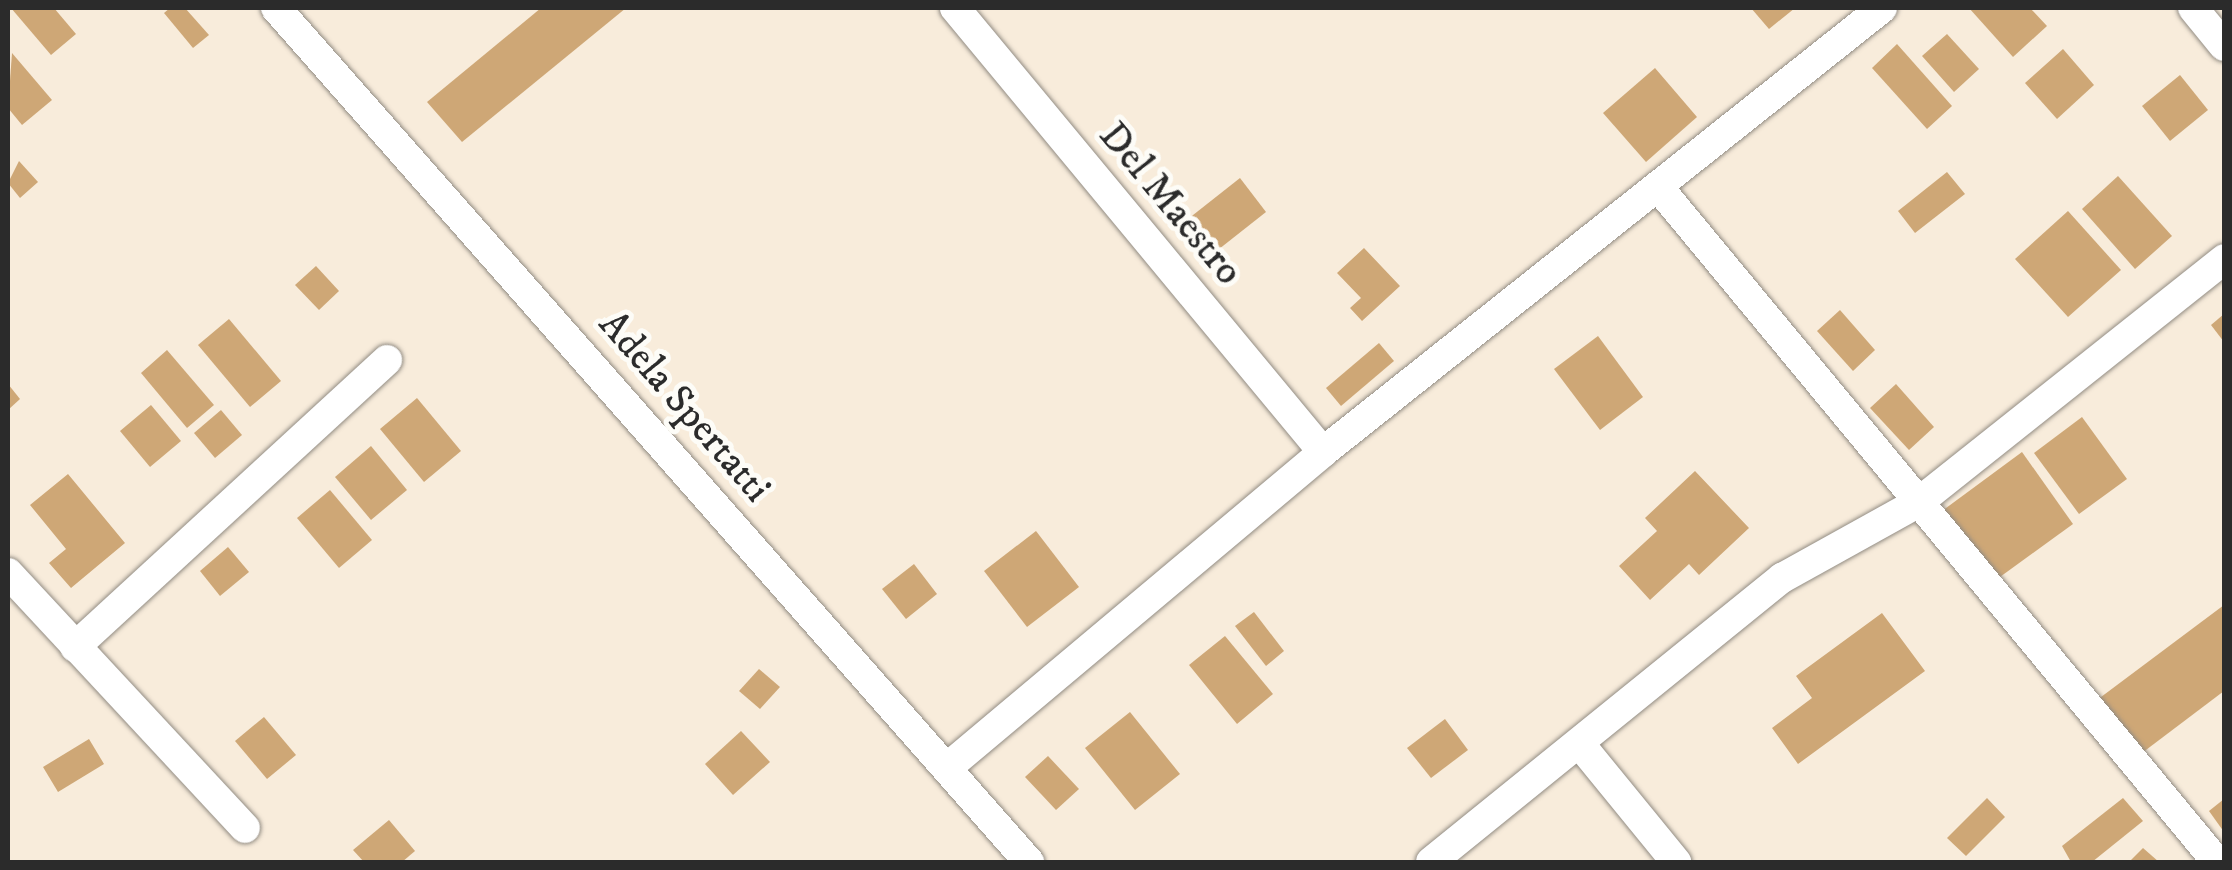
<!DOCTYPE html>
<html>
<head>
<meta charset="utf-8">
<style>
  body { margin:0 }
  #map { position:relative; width:2232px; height:870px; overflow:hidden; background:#f8ecdb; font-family:"IM FELL DW Pica",serif }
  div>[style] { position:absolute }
  .building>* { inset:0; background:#cea776 }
  .roads { filter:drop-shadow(0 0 2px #928c83) drop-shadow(0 0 2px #928c83) }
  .minor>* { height:30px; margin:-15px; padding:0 15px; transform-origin:15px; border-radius:15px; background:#fff }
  span { translate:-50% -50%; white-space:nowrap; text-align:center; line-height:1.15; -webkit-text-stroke:10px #fdfcf7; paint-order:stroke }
  .street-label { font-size:40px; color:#2b2b2b }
  .frame { position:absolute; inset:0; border:10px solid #2b2b2b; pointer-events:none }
</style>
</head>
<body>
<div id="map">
  <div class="building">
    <div style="clip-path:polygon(11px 8px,54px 8px,76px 34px,51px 55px)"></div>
    <div style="clip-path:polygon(170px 8px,185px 8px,209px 35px,193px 48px,164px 13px)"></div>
    <div style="clip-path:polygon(541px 8px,626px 8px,462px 142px,427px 102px)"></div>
    <div style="clip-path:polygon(1751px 8px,1795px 8px,1769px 29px)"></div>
    <div style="clip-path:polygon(1969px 8px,2030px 8px,2047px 26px,2013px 57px)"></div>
    <div style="clip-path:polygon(1947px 34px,1979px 69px,1954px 92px,1922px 56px)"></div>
    <div style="clip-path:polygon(1897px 44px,1952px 106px,1927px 129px,1872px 68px)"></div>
    <div style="clip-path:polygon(2063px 49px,2094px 85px,2057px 119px,2025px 83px)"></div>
    <div style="clip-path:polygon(12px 53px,52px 100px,22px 125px,8px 108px)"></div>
    <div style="clip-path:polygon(1655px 68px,1697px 117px,1646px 162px,1603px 113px)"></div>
    <div style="clip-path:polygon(2180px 75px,2208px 110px,2170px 141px,2142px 106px)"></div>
    <div style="clip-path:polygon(19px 161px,38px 182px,20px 198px,8px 183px)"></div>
    <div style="clip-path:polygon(1947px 172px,1965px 194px,1915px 233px,1898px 211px)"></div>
    <div style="clip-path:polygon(2118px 176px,2172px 236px,2135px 269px,2082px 209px)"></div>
    <div style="clip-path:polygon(1240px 178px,1266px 212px,1214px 253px,1188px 219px)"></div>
    <div style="clip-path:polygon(2068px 211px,2121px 270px,2068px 317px,2015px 259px)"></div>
    <div style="clip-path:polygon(1364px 248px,1400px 286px,1362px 321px,1350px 308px,1361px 298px,1337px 273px)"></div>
    <div style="clip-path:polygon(316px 266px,339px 291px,319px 310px,295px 285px)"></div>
    <div style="clip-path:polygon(1840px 310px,1875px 350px,1853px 371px,1817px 331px)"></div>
    <div style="clip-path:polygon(2224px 314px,2224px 342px,2211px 325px)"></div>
    <div style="clip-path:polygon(229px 319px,281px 381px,250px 407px,198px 345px)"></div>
    <div style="clip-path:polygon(1598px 336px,1643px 397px,1600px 430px,1554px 369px)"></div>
    <div style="clip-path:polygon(1379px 343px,1394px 361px,1341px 406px,1326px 388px)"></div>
    <div style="clip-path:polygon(167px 350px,214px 405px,187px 428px,141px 373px)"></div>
    <div style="clip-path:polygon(8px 384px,20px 399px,8px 410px)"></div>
    <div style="clip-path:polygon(1896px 384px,1934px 427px,1909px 450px,1870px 408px)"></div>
    <div style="clip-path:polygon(417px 398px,461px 451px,424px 482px,380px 429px)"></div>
    <div style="clip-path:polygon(151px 405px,181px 441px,150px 467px,120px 431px)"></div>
    <div style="clip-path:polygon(221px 410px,242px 435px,215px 458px,194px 433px)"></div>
    <div style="clip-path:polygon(2082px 417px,2127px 479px,2079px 514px,2034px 453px)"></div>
    <div style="clip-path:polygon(371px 446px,407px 490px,371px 520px,335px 477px)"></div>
    <div style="clip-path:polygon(2022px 452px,2073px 524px,1993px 582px,1942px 511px)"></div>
    <div style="clip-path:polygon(1695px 471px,1749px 528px,1699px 575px,1689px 564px,1650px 600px,1619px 566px,1657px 531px,1645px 518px)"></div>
    <div style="clip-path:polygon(68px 474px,125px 543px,71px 588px,49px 563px,66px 549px,30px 505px)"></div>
    <div style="clip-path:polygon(330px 490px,372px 540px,339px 568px,297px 518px)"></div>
    <div style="clip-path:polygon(1036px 531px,1079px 587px,1027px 627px,984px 571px)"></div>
    <div style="clip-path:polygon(228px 547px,249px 572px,220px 596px,200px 571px)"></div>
    <div style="clip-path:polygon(914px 564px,937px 594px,906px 619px,882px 589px)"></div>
    <div style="clip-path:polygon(2224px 605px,2224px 691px,2134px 759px,2093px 703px)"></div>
    <div style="clip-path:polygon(1254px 612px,1284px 651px,1266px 666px,1235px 626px)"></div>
    <div style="clip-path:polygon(1882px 613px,1925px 671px,1798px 764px,1772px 728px,1812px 698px,1796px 676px)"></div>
    <div style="clip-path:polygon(1225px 636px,1273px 694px,1237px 724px,1189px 665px)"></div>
    <div style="clip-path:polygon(759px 669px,780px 687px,760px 709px,739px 691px)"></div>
    <div style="clip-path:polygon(1130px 712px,1180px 774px,1135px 810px,1085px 748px)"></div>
    <div style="clip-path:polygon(264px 717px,296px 755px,267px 779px,235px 741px)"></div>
    <div style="clip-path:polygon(1445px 719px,1468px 750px,1431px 778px,1407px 748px)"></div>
    <div style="clip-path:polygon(741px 731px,770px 762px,733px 795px,705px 764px)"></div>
    <div style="clip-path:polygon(89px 739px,104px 764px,58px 792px,43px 767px)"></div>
    <div style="clip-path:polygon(1048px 756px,1079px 789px,1056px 810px,1025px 777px)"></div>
    <div style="clip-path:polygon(1987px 798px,2005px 817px,1966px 856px,1947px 838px)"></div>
    <div style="clip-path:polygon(2123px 798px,2143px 821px,2092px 862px,2071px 862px,2062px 846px)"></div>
    <div style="clip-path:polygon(2224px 799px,2224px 832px,2209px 811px)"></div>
    <div style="clip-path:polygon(389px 820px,415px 851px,402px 862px,364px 862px,353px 850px)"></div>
    <div style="clip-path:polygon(2143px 848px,2159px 862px,2129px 862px)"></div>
  </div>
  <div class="roads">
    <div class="minor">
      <div style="left:276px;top:8px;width:1139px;rotate:48.6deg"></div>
      <div style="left:955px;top:8px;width:577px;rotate:50.35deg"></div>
      <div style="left:2193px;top:8px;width:49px;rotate:50.8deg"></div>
      <div style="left:1659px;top:188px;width:875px;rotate:50.38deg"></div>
      <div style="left:8px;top:573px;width:348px;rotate:47.1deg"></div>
      <div style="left:75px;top:647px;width:424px;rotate:-42.6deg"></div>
      <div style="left:1579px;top:743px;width:154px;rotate:50.8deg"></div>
      <div style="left:948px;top:767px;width:490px;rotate:-40deg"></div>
      <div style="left:1323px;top:452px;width:714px;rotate:-38.46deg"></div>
      <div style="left:1431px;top:862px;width:452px;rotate:-39deg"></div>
      <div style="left:1782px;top:578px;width:157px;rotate:-29deg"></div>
      <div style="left:1919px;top:502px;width:390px;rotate:-38.5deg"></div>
    </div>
  </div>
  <div class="street-label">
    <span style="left:1170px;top:204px;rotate:50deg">Del Maestro</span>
    <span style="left:684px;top:407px;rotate:49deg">Adela Spertatti</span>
  </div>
  <div class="frame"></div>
</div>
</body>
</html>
